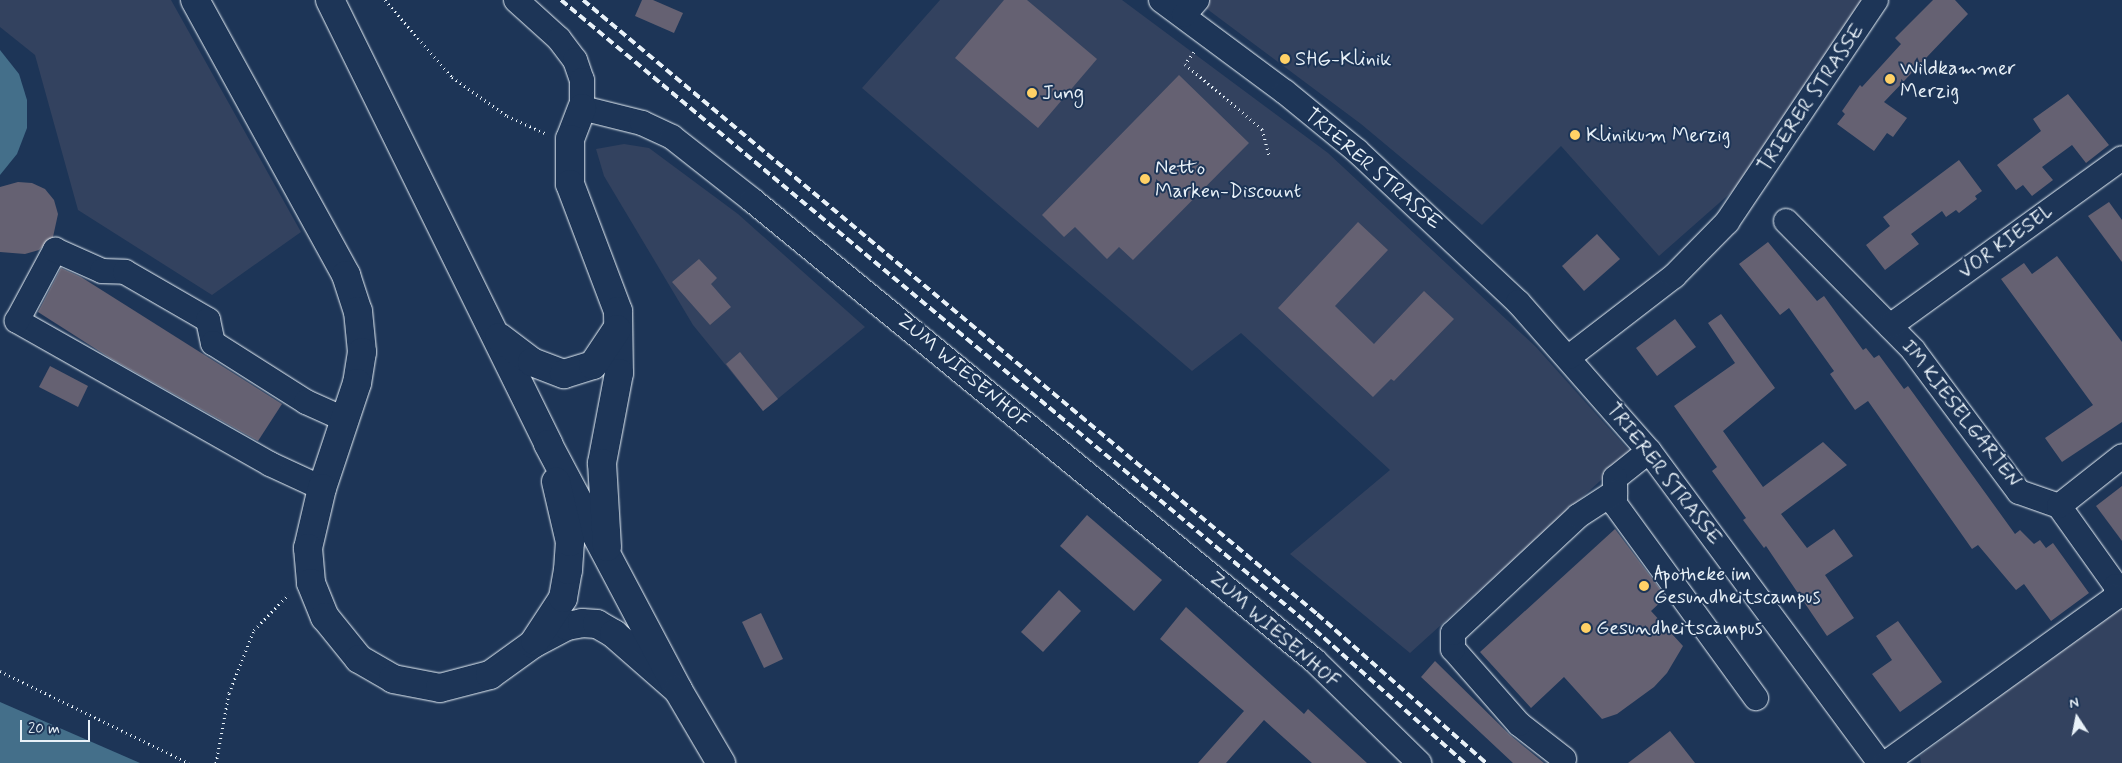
<!DOCTYPE html>
<html>
<head>
<meta charset="utf-8">
<style>
  body { margin:0 }
  #map { position:relative; width:2122px; height:763px; overflow:hidden; background:#1d3557; font-family:Mynerve,sans-serif }
  div>[style] { position:absolute }
  .built>* { inset:0; background:#33425f }
  .water>* { inset:0; background:#446f8a }
  .building>* { inset:0; background:#656172 }
  .path>* { height:3px; margin-top:-1.5px; transform-origin:0; background:repeating-linear-gradient(90deg,#e8f1f8 0 1px,transparent 0 5px) }
  .roads { filter:drop-shadow(0 0 1px #e8f1f8) drop-shadow(0 0 1px #e8f1f8) }
  .minor>* { height:24px; margin:-12px; padding:0 12px; transform-origin:12px; border-radius:12px; background:#1d3557 }
  .major>* { height:28px; margin:-14px; padding:0 14px; transform-origin:14px; border-radius:14px; background:#1d3557 }
  .rail>* { height:4px; margin-top:-2px; transform-origin:0; background:repeating-linear-gradient(90deg,#e8f1f8 0 8px,transparent 0 12px) }
  .dots>* { width:14px; height:14px; translate:-50% -50%; box-sizing:border-box; border:2px solid #1d3557; border-radius:50% }
  span { translate:-50% -50%; white-space:nowrap; text-align:center; line-height:1.15; -webkit-text-stroke:4px #1d3557; paint-order:stroke }
  .poi-label { font-size:20px; color:#e8f1f8 }
  .left { translate:0 -50%; text-align:left }
  .street-label { font-size:20px; color:#e8f1f8 }
  .north { position:absolute; left:2052px; top:693px; width:50px; height:50px; -webkit-text-stroke:4px #1d3557; paint-order:stroke; rotate:349deg; font-size:14px; font-weight:700; line-height:20px; text-align:center; color:#e8f1f8 }
  .north::after { content:''; display:block; margin:auto; width:18px; height:22px; background:#e8f1f8; clip-path:polygon(50% 0,100% 100%,50% 72%,0 100%) }
  .scale { position:absolute; left:20px; top:720px; width:70px; height:22px; box-sizing:border-box; border:2px solid #e8f1f8; border-top:0; padding-left:6px; font-size:15px; line-height:18px; white-space:nowrap; color:#e8f1f8; -webkit-text-stroke:4px #1d3557; paint-order:stroke }
</style>
</head>
<body>
<div id="map">
  <div class="built">
    <div style="clip-path:polygon(0 0,171px 0,301px 232px,212px 295px,78px 210px,35px 55px,0 27px)"></div>
    <div style="clip-path:polygon(940px 0,1122px 0,1328px 153px,1536px 347px,1631px 453px,1410px 653px,1290px 554px,1390px 470px,1241px 333px,1192px 371px,862px 88px)"></div>
    <div style="clip-path:polygon(1195px 0,1883px 0,1735px 189px,1659px 256px,1561px 146px,1482px 225px,1361px 124px)"></div>
    <div style="clip-path:polygon(624px 144px,649px 148px,738px 214px,865px 327px,763px 411px,693px 325px,604px 176px,596px 149px)"></div>
    <div style="clip-path:polygon(2122px 601px,2122px 763px,1921px 763px,1920px 756px)"></div>
  </div>
  <div class="water">
    <div style="clip-path:polygon(0 50px,19px 74px,27px 100px,27px 128px,17px 154px,0 175px)"></div>
    <div style="clip-path:polygon(0 702px,140px 763px,0 763px)"></div>
  </div>
  <div class="building">
    <div style="clip-path:polygon(642px 0,653px 0,683px 13px,674px 33px,635px 16px)"></div>
    <div style="clip-path:polygon(1004px 0,1027px 0,1097px 59px,1038px 128px,955px 58px)"></div>
    <div style="clip-path:polygon(1933px 0,1955px 0,1968px 14px,1884px 102px,1907px 118px,1893px 137px,1887px 133px,1874px 151px,1837px 124px,1845px 114px,1842px 111px,1860px 85px,1862px 87px,1901px 44px,1895px 38px)"></div>
    <div style="clip-path:polygon(1179px 75px,1249px 143px,1133px 260px,1119px 247px,1107px 259px,1075px 227px,1064px 237px,1042px 215px)"></div>
    <div style="clip-path:polygon(2068px 94px,2109px 145px,2086px 163px,2072px 145px,2042px 167px,2053px 180px,2032px 196px,2023px 185px,2016px 190px,1997px 165px,2041px 131px,2033px 119px)"></div>
    <div style="clip-path:polygon(1959px 160px,1982px 191px,1975px 196px,1977px 199px,1959px 213px,1956px 210px,1946px 217px,1942px 211px,1911px 234px,1919px 244px,1885px 270px,1866px 245px,1890px 226px,1883px 217px)"></div>
    <div style="clip-path:polygon(18px 182px,32px 183px,45px 189px,54px 200px,58px 214px,53px 237px,39px 250px,25px 254px,0 252px,0 187px)"></div>
    <div style="clip-path:polygon(2109px 202px,2122px 220px,2122px 262px,2088px 216px)"></div>
    <div style="clip-path:polygon(1358px 222px,1388px 250px,1335px 306px,1374px 344px,1424px 291px,1454px 319px,1394px 381px,1391px 379px,1373px 397px,1278px 308px)"></div>
    <div style="clip-path:polygon(1597px 234px,1620px 259px,1584px 291px,1562px 266px)"></div>
    <div style="clip-path:polygon(1768px 242px,1817px 301px,1824px 296px,1863px 350px,1866px 348px,1874px 358px,1879px 355px,1904px 389px,1908px 386px,2015px 534px,2020px 530px,2034px 544px,2040px 540px,2046px 548px,2053px 543px,2089px 593px,2051px 621px,2024px 584px,2016px 590px,1978px 545px,1972px 549px,1868px 401px,1855px 410px,1830px 374px,1834px 371px,1789px 308px,1780px 315px,1739px 264px)"></div>
    <div style="clip-path:polygon(2057px 256px,2122px 342px,2122px 422px,2062px 462px,2045px 438px,2093px 405px,2001px 279px,2024px 263px,2032px 274px)"></div>
    <div style="clip-path:polygon(699px 259px,717px 278px,711px 284px,731px 307px,710px 325px,672px 282px)"></div>
    <div style="clip-path:polygon(61px 268px,81px 277px,282px 404px,258px 441px,110px 358px,38px 312px)"></div>
    <div style="clip-path:polygon(1721px 314px,1775px 388px,1723px 431px,1763px 487px,1823px 442px,1847px 465px,1781px 514px,1807px 548px,1834px 529px,1853px 556px,1825px 575px,1854px 618px,1827px 636px,1766px 546px,1764px 548px,1743px 520px,1746px 518px,1712px 471px,1717px 467px,1674px 406px,1735px 363px,1708px 323px)"></div>
    <div style="clip-path:polygon(1675px 319px,1696px 347px,1657px 376px,1636px 348px)"></div>
    <div style="clip-path:polygon(740px 352px,778px 399px,763px 411px,726px 364px)"></div>
    <div style="clip-path:polygon(50px 366px,88px 386px,78px 407px,39px 387px)"></div>
    <div style="clip-path:polygon(2122px 486px,2122px 541px,2096px 506px)"></div>
    <div style="clip-path:polygon(1087px 515px,1162px 580px,1134px 611px,1060px 546px)"></div>
    <div style="clip-path:polygon(1615px 529px,1666px 597px,1651px 611px,1683px 646px,1667px 673px,1654px 687px,1617px 714px,1602px 719px,1564px 677px,1531px 708px,1480px 652px)"></div>
    <div style="clip-path:polygon(1059px 590px,1081px 611px,1043px 652px,1021px 632px)"></div>
    <div style="clip-path:polygon(1186px 607px,1304px 714px,1308px 709px,1367px 763px,1312px 763px,1264px 720px,1226px 763px,1198px 763px,1244px 711px,1160px 639px)"></div>
    <div style="clip-path:polygon(761px 613px,783px 659px,764px 668px,742px 622px)"></div>
    <div style="clip-path:polygon(1898px 621px,1942px 682px,1900px 712px,1872px 674px,1892px 660px,1876px 636px)"></div>
    <div style="clip-path:polygon(1435px 661px,1510px 735px,1544px 763px,1513px 763px,1421px 677px)"></div>
    <div style="clip-path:polygon(1670px 731px,1695px 763px,1628px 763px)"></div>
  </div>
  <div class="path">
    <div style="left:385px;top:0;width:102px;rotate:49deg"></div>
    <div style="left:452px;top:77px;width:67px;rotate:35.3deg"></div>
    <div style="left:507px;top:116px;width:44px;rotate:24.2deg"></div>
    <div style="left:1194px;top:52px;width:15px;rotate:127deg"></div>
    <div style="left:1185px;top:64px;width:101px;rotate:40.2deg"></div>
    <div style="left:1262px;top:129px;width:27px;rotate:75deg"></div>
    <div style="left:0;top:671px;width:210px;rotate:26deg"></div>
    <div style="left:216px;top:763px;width:71px;rotate:-79.5deg"></div>
    <div style="left:229px;top:693px;width:68px;rotate:-68.4deg"></div>
    <div style="left:254px;top:630px;width:50px;rotate:-45.8deg"></div>
  </div>
  <div class="roads">
    <div class="minor">
      <div style="left:516px;top:0;width:58px;rotate:42.2deg"></div>
      <div style="left:559px;top:39px;width:26px;rotate:53deg"></div>
      <div style="left:575px;top:60px;width:21px;rotate:71deg"></div>
      <div style="left:582px;top:80px;width:28px;rotate:90deg"></div>
      <div style="left:582px;top:108px;width:62px;rotate:14deg"></div>
      <div style="left:642px;top:123px;width:33px;rotate:25deg"></div>
      <div style="left:672px;top:137px;width:102px;rotate:38.2deg"></div>
      <div style="left:752px;top:200px;width:728px;rotate:39.31deg"></div>
      <div style="left:1315px;top:661px;width:146px;rotate:44.4deg"></div>
      <div style="left:1161px;top:0;width:154px;rotate:36.6deg"></div>
      <div style="left:1285px;top:92px;width:93px;rotate:39.3deg"></div>
      <div style="left:1357px;top:151px;width:221px;rotate:43.2deg"></div>
      <div style="left:1518px;top:302px;width:198px;rotate:48.7deg"></div>
      <div style="left:1649px;top:451px;width:388px;rotate:53.5deg"></div>
      <div style="left:1184px;top:15px;width:20px;rotate:-49deg"></div>
      <div style="left:1786px;top:221px;width:181px;rotate:45.4deg"></div>
      <div style="left:1913px;top:350px;width:177px;rotate:53.3deg"></div>
      <div style="left:2019px;top:492px;width:42px;rotate:19.3deg"></div>
      <div style="left:2059px;top:506px;width:98px;rotate:54.5deg"></div>
      <div style="left:2116px;top:586px;width:11px;rotate:90deg"></div>
      <div style="left:2116px;top:597px;width:284px;rotate:144.2deg"></div>
      <div style="left:1890px;top:326px;width:286px;rotate:-35.9deg"></div>
      <div style="left:1569px;top:357px;width:133px;rotate:-37.6deg"></div>
      <div style="left:1674px;top:276px;width:76px;rotate:-45.5deg"></div>
      <div style="left:1727px;top:222px;width:267px;rotate:-56.1deg"></div>
      <div style="left:1649px;top:451px;width:43px;rotate:141.5deg"></div>
      <div style="left:1615px;top:478px;width:26px;rotate:90deg"></div>
      <div style="left:1615px;top:504px;width:240px;rotate:54deg"></div>
      <div style="left:322px;top:488px;width:57px;rotate:-155.2deg"></div>
      <div style="left:270px;top:464px;width:291px;rotate:-150.5deg"></div>
      <div style="left:17px;top:321px;width:81px;rotate:-61.8deg"></div>
      <div style="left:55px;top:250px;width:51px;rotate:24.1deg"></div>
      <div style="left:102px;top:271px;width:23px;rotate:2deg"></div>
      <div style="left:125px;top:272px;width:96px;rotate:30deg"></div>
      <div style="left:208px;top:320px;width:24px;rotate:78deg"></div>
      <div style="left:213px;top:343px;width:110px;rotate:32.4deg"></div>
      <div style="left:306px;top:402px;width:44px;rotate:24.2deg"></div>
      <div style="left:2059px;top:506px;width:80px;rotate:-38.4deg"></div>
      <div style="left:1564px;top:759px;width:57px;rotate:-142.1deg"></div>
      <div style="left:1519px;top:724px;width:100px;rotate:-131.3deg"></div>
      <div style="left:1453px;top:649px;width:16px;rotate:-90deg"></div>
      <div style="left:1453px;top:633px;width:171px;rotate:-43.1deg"></div>
      <div style="left:1578px;top:516px;width:44px;rotate:-33deg"></div>
    </div>
    <div class="major">
      <div style="left:195px;top:0;width:314px;rotate:61.2deg"></div>
      <div style="left:346px;top:275px;width:38px;rotate:72deg"></div>
      <div style="left:358px;top:311px;width:41px;rotate:84.4deg"></div>
      <div style="left:362px;top:352px;width:31px;rotate:99deg"></div>
      <div style="left:357px;top:383px;width:111px;rotate:108.4deg"></div>
      <div style="left:322px;top:488px;width:62px;rotate:103.1deg"></div>
      <div style="left:308px;top:548px;width:35px;rotate:85deg"></div>
      <div style="left:311px;top:583px;width:37px;rotate:68deg"></div>
      <div style="left:325px;top:617px;width:54px;rotate:51deg"></div>
      <div style="left:359px;top:659px;width:39px;rotate:30deg"></div>
      <div style="left:393px;top:679px;width:48px;rotate:10.8deg"></div>
      <div style="left:440px;top:688px;width:52px;rotate:-14.6deg"></div>
      <div style="left:490px;top:675px;width:53px;rotate:-35.8deg"></div>
      <div style="left:533px;top:644px;width:38px;rotate:-28deg"></div>
      <div style="left:567px;top:626px;width:15px;rotate:-11deg"></div>
      <div style="left:582px;top:623px;width:15px;rotate:4deg"></div>
      <div style="left:597px;top:624px;width:20px;rotate:30deg"></div>
      <div style="left:614px;top:634px;width:85px;rotate:41.2deg"></div>
      <div style="left:330px;top:0;width:495px;rotate:63.8deg"></div>
      <div style="left:548px;top:444px;width:278px;rotate:62.1deg"></div>
      <div style="left:678px;top:690px;width:85px;rotate:59.5deg"></div>
      <div style="left:582px;top:108px;width:33px;rotate:111deg"></div>
      <div style="left:570px;top:139px;width:45px;rotate:90deg"></div>
      <div style="left:570px;top:184px;width:136px;rotate:69.3deg"></div>
      <div style="left:618px;top:311px;width:62px;rotate:89.1deg"></div>
      <div style="left:619px;top:373px;width:92px;rotate:100.7deg"></div>
      <div style="left:602px;top:463px;width:84px;rotate:86.6deg"></div>
      <div style="left:499px;top:337px;width:41px;rotate:37.1deg"></div>
      <div style="left:532px;top:362px;width:34px;rotate:21deg"></div>
      <div style="left:564px;top:374px;width:30px;rotate:-17deg"></div>
      <div style="left:593px;top:365px;width:43px;rotate:-56.3deg"></div>
      <div style="left:535px;top:641px;width:51px;rotate:-56.9deg"></div>
      <div style="left:563px;top:598px;width:28px;rotate:-80deg"></div>
      <div style="left:568px;top:570px;width:28px;rotate:-86deg"></div>
      <div style="left:570px;top:542px;width:62px;rotate:-103.1deg"></div>
    </div>
  </div>
  <div class="rail">
    <div style="left:561px;top:0;width:971px;rotate:39.86deg"></div>
    <div style="left:1306px;top:622px;width:213px;rotate:41.6deg"></div>
    <div style="left:583px;top:0;width:957px;rotate:39.91deg"></div>
    <div style="left:1317px;top:614px;width:225px;rotate:41.4deg"></div>
  </div>
  <div class="dots">
    <div style="left:1285px;top:59px;background:#ffd166"></div>
    <div style="left:1890px;top:79px;background:#ffd166"></div>
    <div style="left:1032px;top:93px;background:#ffd166"></div>
    <div style="left:1575px;top:135px;background:#ffd166"></div>
    <div style="left:1145px;top:179px;background:#ffd166"></div>
    <div style="left:1644px;top:586px;background:#ffd166"></div>
    <div style="left:1586px;top:628px;background:#ffd166"></div>
  </div>
  <div class="poi-label">
    <span class="left" style="left:1295px;top:59px">SHG-Klinik</span>
    <span class="left" style="left:1900px;top:80px">Wildkammer<br>Merzig</span>
    <span class="left" style="left:1042px;top:93px">Jung</span>
    <span class="left" style="left:1586px;top:135px">Klinikum Merzig</span>
    <span class="left" style="left:1155px;top:180px">Netto<br>Marken-Discount</span>
    <span class="left" style="left:1654px;top:586px">Apotheke im<br>Gesundheitscampus</span>
    <span class="left" style="left:1596px;top:628px">Gesundheitscampus</span>
  </div>
  <div class="street-label">
    <span style="left:1811px;top:98px;rotate:-56deg">TRIERER STRASSE</span>
    <span style="left:1373px;top:169px;rotate:41deg">TRIERER STRASSE</span>
    <span style="left:2006px;top:242px;rotate:-36deg">VOR KIESEL</span>
    <span style="left:963px;top:371px;rotate:40deg">ZUM WIESENHOF</span>
    <span style="left:1961px;top:414px;rotate:52deg">IM KIESELGARTEN</span>
    <span style="left:1664px;top:474px;rotate:52deg">TRIERER STRASSE</span>
    <span style="left:1274px;top:630px;rotate:41deg">ZUM WIESENHOF</span>
  </div>
  <div class="north">N</div>
  <div class="scale">20 m</div>
</div>
</body>
</html>
